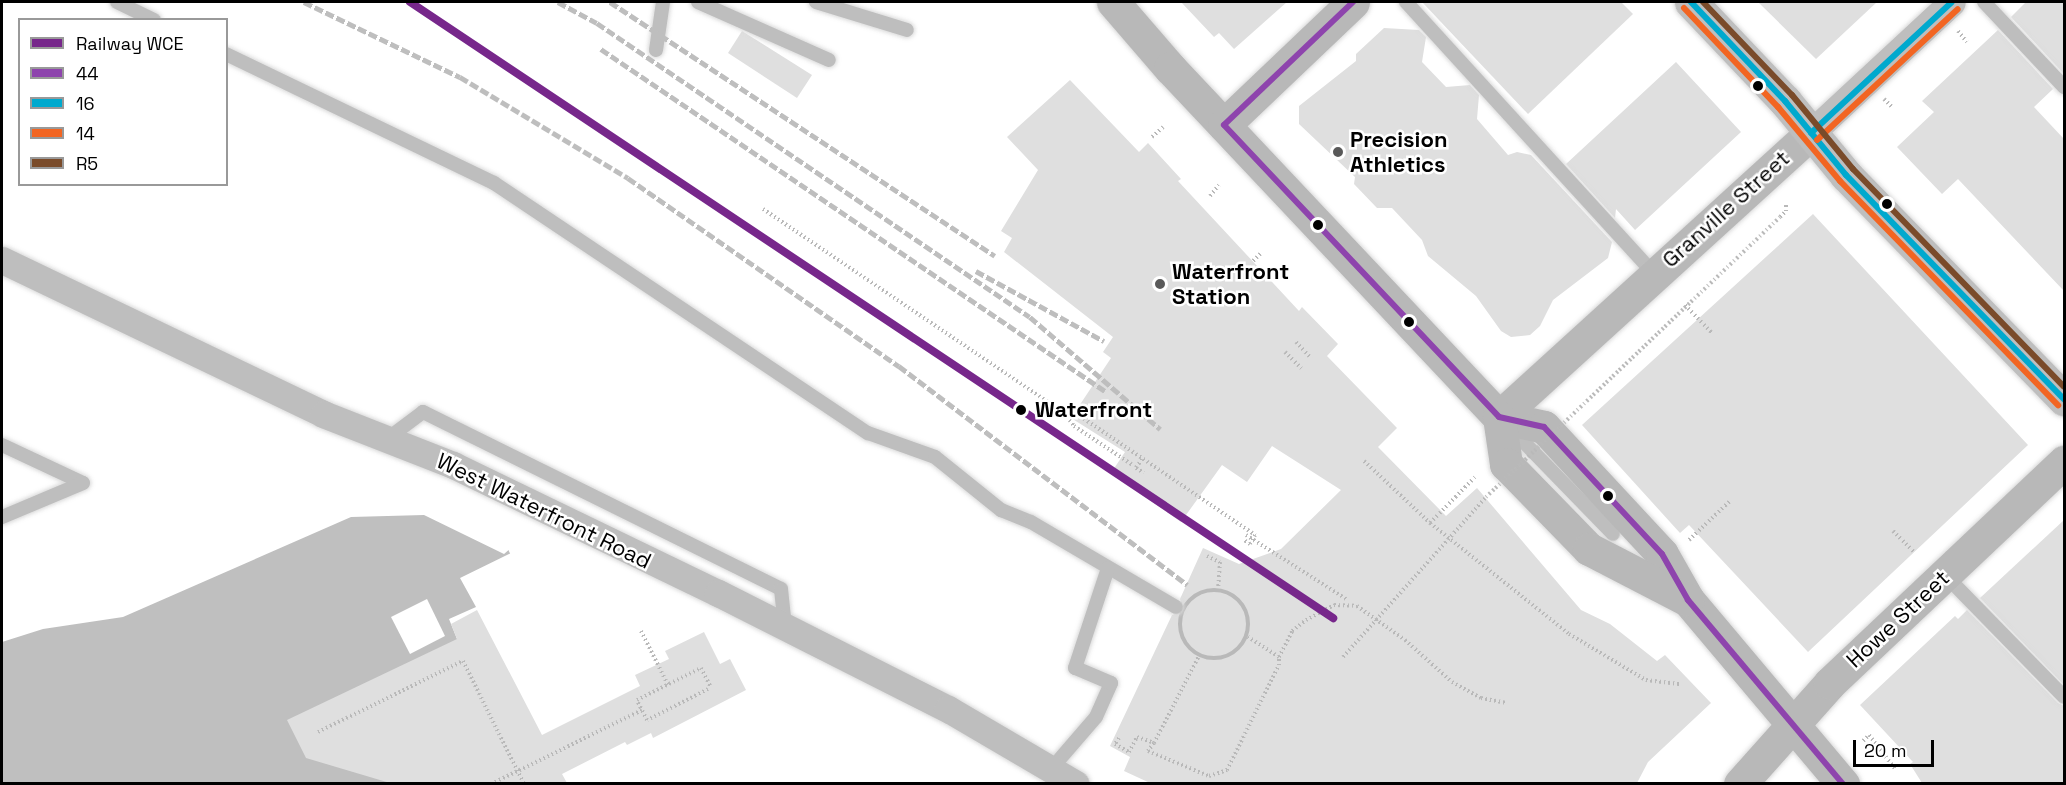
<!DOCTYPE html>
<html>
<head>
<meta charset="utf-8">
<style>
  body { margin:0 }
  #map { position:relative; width:2066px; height:785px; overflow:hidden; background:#fff; font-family:"Space Grotesk",sans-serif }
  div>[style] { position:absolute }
  .water>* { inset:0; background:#bfbfbf }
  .pier>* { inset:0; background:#fff }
  .building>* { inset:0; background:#dfdfdf }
  .path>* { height:4px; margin-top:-2px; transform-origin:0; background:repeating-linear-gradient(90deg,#b9b9b9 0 1.5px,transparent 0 4.5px) }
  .path>.ring { margin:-2px; padding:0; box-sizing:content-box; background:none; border:4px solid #b9b9b9; border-radius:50% }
  .roads { filter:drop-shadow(0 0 2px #dbdbdb) drop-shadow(0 0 2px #dbdbdb) }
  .lane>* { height:14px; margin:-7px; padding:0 7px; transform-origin:7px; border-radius:7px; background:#bebebe }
  .street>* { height:27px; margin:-13.5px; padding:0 13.5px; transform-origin:13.5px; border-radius:13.5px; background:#bebebe }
  .secondary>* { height:33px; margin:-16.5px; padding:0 16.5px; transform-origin:16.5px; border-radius:16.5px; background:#b8b8b8 }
  .primary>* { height:33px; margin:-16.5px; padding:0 16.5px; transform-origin:16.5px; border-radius:16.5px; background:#bebebe }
  .rail>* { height:4.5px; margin-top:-2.25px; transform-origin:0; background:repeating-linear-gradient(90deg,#bebebe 0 9px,transparent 0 12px) }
  .path-bridge>* { height:4px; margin-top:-2px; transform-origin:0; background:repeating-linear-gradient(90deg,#b9b9b9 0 1.5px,transparent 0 4.5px) }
  .bus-1>* { height:6px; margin:-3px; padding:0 3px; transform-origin:3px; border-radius:3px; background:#8e44ad }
  .bus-2>* { height:6px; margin:-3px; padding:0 3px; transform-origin:3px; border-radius:3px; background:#00a9ce }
  .bus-3>* { height:6px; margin:-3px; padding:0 3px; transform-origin:3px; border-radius:3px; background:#f26522 }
  .bus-4>* { height:6px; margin:-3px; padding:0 3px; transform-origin:3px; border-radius:3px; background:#7a4b2a }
  .rail-1>* { height:8px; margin:-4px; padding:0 4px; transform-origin:4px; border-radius:4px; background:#77278b }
  .dots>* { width:16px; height:16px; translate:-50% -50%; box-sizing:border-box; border:3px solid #fff; border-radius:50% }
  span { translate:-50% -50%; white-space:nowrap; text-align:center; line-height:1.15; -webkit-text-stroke:5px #fff; paint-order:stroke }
  .poi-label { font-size:22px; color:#000; font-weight:700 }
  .left { translate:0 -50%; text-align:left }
  .street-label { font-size:22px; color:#000 }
  .stop-label { font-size:22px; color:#000; font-weight:700 }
  .frame { position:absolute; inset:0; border:3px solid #000; pointer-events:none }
  .legend { position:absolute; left:18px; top:18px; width:210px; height:168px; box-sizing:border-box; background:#fff; border:2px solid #999; margin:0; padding:8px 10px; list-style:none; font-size:18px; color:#000 }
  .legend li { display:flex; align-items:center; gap:12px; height:30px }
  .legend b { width:30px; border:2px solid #999 }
  .scale { position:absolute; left:1853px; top:740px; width:81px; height:27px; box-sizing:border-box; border:3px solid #000; border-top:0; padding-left:8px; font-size:18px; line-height:21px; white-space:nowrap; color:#000; -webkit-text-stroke:4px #fff; paint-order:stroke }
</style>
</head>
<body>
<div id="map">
  <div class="water">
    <div style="clip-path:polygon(407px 498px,504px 541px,622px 783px,2px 784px,2px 627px,99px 602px,197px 559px)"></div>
  </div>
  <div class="pier">
    <div style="clip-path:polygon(407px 495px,454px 507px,506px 538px,511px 548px,504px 554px,424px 515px,351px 517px,123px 617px,43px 629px,2px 642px,2px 624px,14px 619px,98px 599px,196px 556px,270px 534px,359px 497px)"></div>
    <div style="clip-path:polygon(513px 552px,625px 784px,412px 783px,467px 756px,457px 639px,449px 619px,476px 607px,460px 578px)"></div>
    <div style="clip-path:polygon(427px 599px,445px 636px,410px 654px,391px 617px)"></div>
  </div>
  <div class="building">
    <div style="clip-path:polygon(1181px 2px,1287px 2px,1234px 49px,1219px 33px,1214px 37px)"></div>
    <div style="clip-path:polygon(1422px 2px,1621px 2px,1633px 14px,1528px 114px)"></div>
    <div style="clip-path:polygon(1758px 2px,1877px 2px,1816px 59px)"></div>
    <div style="clip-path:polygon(2026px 2px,2064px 2px,2064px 74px,2011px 17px)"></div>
    <div style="clip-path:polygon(1384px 28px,1419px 30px,1426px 37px,1422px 62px,1446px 87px,1470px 85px,1479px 95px,1477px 119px,1508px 155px,1517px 152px,1531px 155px,1612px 242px,1608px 258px,1553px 300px,1540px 326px,1530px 335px,1511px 337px,1501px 331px,1476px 296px,1428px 256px,1422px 240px,1392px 208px,1377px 208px,1354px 184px,1355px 177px,1299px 124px,1299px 106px,1356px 61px,1356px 54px)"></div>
    <div style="clip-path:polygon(1998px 30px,2053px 89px,2034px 107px,2064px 139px,2064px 291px,1958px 179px,1942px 194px,1897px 147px,1934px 112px,1922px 101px)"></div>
    <div style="clip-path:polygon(742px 31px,812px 75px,797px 98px,728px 53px)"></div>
    <div style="clip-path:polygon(1676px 62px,1741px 132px,1635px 230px,1616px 209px,1615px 218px,1566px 164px)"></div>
    <div style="clip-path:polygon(1070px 80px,1139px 152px,1148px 143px,1181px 179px,1178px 181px,1299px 311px,1302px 307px,1338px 344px,1327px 356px,1397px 428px,1378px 447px,1446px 516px,1477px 488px,1581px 610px,1610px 624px,1657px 661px,1665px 655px,1711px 703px,1648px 762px,1637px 783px,1150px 783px,1124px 771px,1130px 757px,1110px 746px,1172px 615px,1184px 611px,1180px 599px,1203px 548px,1239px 564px,1281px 549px,1341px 490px,1272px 446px,1247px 482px,1222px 465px,1181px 522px,1111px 473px,1125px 452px,1071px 418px,1111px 358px,1103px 352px,1113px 337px,1004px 252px,1012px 238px,1001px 231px,1038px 170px,1007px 137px)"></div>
    <div style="clip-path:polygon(1813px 214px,2028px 445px,1808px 652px,1689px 525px,1680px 533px,1582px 425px)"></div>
    <div style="clip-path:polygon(2064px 520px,2064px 685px,1980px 598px)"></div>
    <div style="clip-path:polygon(477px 610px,542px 735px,640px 686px,635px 675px,669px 659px,665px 651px,704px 632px,720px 664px,730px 659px,746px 690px,653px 738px,651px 733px,627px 745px,625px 742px,562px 774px,567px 783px,390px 783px,306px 758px,287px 720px,457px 639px,451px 624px)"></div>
    <div style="clip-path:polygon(1967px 610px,2058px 703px,2064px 706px,2064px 783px,1922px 783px,1910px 764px,1913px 762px,1860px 705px,1955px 616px,1958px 619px)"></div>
  </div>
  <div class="path">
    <div style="left:1958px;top:31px;width:14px;rotate:51deg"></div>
    <div style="left:1884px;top:99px;width:11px;rotate:45deg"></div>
    <div style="left:1152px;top:137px;width:15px;rotate:-42deg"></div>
    <div style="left:1210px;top:196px;width:14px;rotate:-51deg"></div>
    <div style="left:763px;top:209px;width:364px;rotate:34.1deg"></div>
    <div style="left:1064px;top:413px;width:16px;rotate:11deg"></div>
    <div style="left:1080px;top:416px;width:212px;rotate:34.2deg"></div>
    <div style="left:1255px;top:535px;width:10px;rotate:119deg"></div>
    <div style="left:1250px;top:544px;width:7px;rotate:-146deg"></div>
    <div style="left:1780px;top:217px;width:8px;rotate:-45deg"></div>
    <div style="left:1786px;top:211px;width:8px;rotate:-90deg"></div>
    <div style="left:1253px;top:261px;width:11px;rotate:-45deg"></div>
    <div style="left:1685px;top:305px;width:39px;rotate:46deg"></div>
    <div style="left:1296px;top:342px;width:22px;rotate:47deg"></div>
    <div style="left:1285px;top:352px;width:23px;rotate:45deg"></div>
    <div style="left:1064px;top:413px;width:16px;rotate:52deg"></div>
    <div style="left:1074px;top:426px;width:72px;rotate:33.7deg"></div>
    <div style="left:1142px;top:459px;width:11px;rotate:124deg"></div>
    <div style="left:1136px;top:468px;width:9px;rotate:32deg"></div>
    <div style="left:1364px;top:461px;width:91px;rotate:43.2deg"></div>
    <div style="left:1430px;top:523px;width:178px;rotate:38.6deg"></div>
    <div style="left:1569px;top:634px;width:90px;rotate:30.9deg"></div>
    <div style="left:1646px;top:680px;width:35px;rotate:7deg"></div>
    <div style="left:1430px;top:523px;width:64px;rotate:-45.6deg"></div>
    <div style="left:1893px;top:531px;width:31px;rotate:45deg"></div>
    <div style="left:1246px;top:535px;width:119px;rotate:32.6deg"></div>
    <div style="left:1689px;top:540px;width:57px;rotate:-43.6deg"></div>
    <div style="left:1207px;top:556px;width:14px;rotate:25deg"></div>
    <div style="left:1220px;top:562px;width:27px;rotate:94deg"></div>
    <div class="ring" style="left:1180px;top:590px;width:64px;height:64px"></div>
    <div style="left:641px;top:631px;width:60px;rotate:63.4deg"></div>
    <div style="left:1279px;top:657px;width:29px;rotate:-63deg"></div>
    <div style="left:1292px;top:631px;width:18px;rotate:-38deg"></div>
    <div style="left:1306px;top:620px;width:32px;rotate:-28deg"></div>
    <div style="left:1334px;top:605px;width:23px;rotate:2deg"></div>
    <div style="left:1357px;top:606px;width:59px;rotate:35.3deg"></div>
    <div style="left:1405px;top:640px;width:63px;rotate:41.8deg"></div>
    <div style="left:1452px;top:682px;width:33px;rotate:29deg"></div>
    <div style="left:1481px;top:698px;width:26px;rotate:11deg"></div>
    <div style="left:1343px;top:657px;width:215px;rotate:-48.2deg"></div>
    <div style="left:708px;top:689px;width:68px;rotate:153.1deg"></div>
    <div style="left:647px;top:720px;width:22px;rotate:-117deg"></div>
    <div style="left:637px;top:700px;width:72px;rotate:-26.6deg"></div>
    <div style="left:701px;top:668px;width:22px;rotate:63deg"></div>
    <div style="left:318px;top:732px;width:161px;rotate:-26.1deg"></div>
    <div style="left:463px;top:661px;width:137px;rotate:63.6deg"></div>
    <div style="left:1119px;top:738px;width:7px;rotate:124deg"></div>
    <div style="left:1115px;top:744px;width:16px;rotate:30deg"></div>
    <div style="left:1129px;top:752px;width:17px;rotate:-62deg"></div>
    <div style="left:1137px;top:737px;width:18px;rotate:19deg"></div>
    <div style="left:1154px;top:743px;width:98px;rotate:-62.7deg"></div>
    <div style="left:1863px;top:741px;width:8px;rotate:-45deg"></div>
    <div style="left:1869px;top:735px;width:44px;rotate:52.4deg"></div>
    <div style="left:1154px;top:743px;width:10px;rotate:127deg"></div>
    <div style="left:1148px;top:751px;width:66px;rotate:22.3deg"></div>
    <div style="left:1209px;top:776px;width:19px;rotate:-18deg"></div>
    <div style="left:1227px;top:770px;width:117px;rotate:-63.7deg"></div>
    <div style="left:1279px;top:665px;width:8px;rotate:-90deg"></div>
    <div style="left:1279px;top:657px;width:37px;rotate:-147deg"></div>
    <div style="left:491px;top:784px;width:168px;rotate:-26.1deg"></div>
  </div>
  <div class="roads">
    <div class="lane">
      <div style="left:117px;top:2px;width:41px;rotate:25.9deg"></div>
      <div style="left:698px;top:2px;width:143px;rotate:23.9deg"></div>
      <div style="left:816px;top:2px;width:95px;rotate:17.1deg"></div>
      <div style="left:1406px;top:2px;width:368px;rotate:47.6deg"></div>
      <div style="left:1984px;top:2px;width:117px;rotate:46.7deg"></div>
      <div style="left:656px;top:50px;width:49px;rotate:-81.7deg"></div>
      <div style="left:226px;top:54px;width:297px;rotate:25.7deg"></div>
      <div style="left:494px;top:183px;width:450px;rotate:33.8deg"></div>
      <div style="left:868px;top:433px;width:71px;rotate:19.7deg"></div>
      <div style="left:935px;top:457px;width:85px;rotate:38.8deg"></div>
      <div style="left:1001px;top:510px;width:32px;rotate:22deg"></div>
      <div style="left:1031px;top:522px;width:168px;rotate:30.4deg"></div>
      <div style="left:1509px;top:427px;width:149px;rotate:45.8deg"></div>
      <div style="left:387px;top:439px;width:45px;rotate:-36.9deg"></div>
      <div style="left:423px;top:412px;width:399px;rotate:26.3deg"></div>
      <div style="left:781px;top:589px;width:38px;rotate:84deg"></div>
      <div style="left:2px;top:445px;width:89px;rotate:25.1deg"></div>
      <div style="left:83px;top:483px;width:88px;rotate:157.2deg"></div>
      <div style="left:1945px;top:575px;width:170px;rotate:45.7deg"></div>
      <div style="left:1052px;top:768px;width:67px;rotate:-49.2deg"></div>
      <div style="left:1096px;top:717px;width:37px;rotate:-66deg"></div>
      <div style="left:1111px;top:683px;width:39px;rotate:-157deg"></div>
      <div style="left:1075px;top:668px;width:105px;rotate:-71.7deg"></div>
    </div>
    <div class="street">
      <div style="left:1811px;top:133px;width:192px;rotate:-42.9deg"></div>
      <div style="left:2px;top:260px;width:356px;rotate:25.6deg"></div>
      <div style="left:323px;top:414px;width:140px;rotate:21.4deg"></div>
      <div style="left:453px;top:465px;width:294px;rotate:25.8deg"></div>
      <div style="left:718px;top:593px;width:258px;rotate:26.8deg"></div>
      <div style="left:948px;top:709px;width:148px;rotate:30.4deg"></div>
    </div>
    <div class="secondary">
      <div style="left:1113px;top:2px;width:87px;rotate:49.2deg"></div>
      <div style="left:1170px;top:68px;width:480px;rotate:46.7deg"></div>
      <div style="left:1499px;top:417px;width:46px;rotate:12.5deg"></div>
      <div style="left:1544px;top:427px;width:173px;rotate:47.1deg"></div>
      <div style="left:1662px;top:554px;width:53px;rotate:60.5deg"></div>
      <div style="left:1688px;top:600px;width:241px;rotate:49.9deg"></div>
      <div style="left:1224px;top:125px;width:178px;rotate:-43.6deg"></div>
      <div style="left:1499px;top:417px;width:422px;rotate:-42.3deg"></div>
      <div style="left:1499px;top:417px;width:48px;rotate:81.5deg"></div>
      <div style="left:1506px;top:464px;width:119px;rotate:45.7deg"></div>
      <div style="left:1589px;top:549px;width:111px;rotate:27.3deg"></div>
      <div style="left:1740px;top:784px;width:135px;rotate:-48.3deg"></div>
      <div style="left:1830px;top:683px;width:322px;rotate:-43.4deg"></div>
    </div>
    <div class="primary">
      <div style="left:1691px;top:2px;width:137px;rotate:46.5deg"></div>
      <div style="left:1785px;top:101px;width:96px;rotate:50.5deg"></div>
      <div style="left:1846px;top:175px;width:313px;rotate:45.8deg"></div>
    </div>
  </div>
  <div class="rail">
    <div style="left:304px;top:2px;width:173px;rotate:25.7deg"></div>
    <div style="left:460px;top:77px;width:196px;rotate:31deg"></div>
    <div style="left:628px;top:178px;width:330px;rotate:34.8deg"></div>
    <div style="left:899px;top:366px;width:362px;rotate:37.2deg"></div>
    <div style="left:558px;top:2px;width:44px;rotate:28.3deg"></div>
    <div style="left:597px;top:23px;width:523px;rotate:34.18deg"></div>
    <div style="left:1030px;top:317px;width:172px;rotate:40.7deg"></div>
    <div style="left:610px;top:2px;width:461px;rotate:33.4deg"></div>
    <div style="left:601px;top:49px;width:609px;rotate:34.16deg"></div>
    <div style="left:976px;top:271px;width:146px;rotate:28.7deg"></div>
  </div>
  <div class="path-bridge">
    <div style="left:1486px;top:497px;width:406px;rotate:-43.6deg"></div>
  </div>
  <div class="bus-1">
    <div style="left:1353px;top:2px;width:178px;rotate:136.4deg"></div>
    <div style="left:1224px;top:125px;width:401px;rotate:46.7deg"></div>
    <div style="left:1499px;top:417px;width:46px;rotate:12.5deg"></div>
    <div style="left:1544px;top:427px;width:173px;rotate:47.1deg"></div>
    <div style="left:1662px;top:554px;width:53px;rotate:60.5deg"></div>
    <div style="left:1688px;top:600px;width:241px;rotate:49.9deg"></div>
  </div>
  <div class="bus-2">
    <div style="left:1691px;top:2px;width:137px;rotate:46.5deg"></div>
    <div style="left:1785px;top:101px;width:96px;rotate:50.5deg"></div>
    <div style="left:1846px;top:175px;width:313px;rotate:45.8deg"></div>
    <div style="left:1811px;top:133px;width:192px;rotate:-42.9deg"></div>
  </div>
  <div class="bus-3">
    <div style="left:1684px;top:8px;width:137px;rotate:46.5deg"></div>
    <div style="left:1778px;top:107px;width:97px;rotate:50deg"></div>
    <div style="left:1840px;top:181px;width:313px;rotate:45.8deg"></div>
    <div style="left:1817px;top:140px;width:192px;rotate:-42.9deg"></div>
  </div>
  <div class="bus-4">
    <div style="left:1703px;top:2px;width:129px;rotate:46.3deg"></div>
    <div style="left:1792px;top:95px;width:96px;rotate:50.5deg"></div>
    <div style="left:1853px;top:169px;width:303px;rotate:45.9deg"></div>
  </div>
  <div class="rail-1">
    <div style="left:410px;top:2px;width:1110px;rotate:33.72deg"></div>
  </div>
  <div class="dots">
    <div style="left:1758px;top:86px;background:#000"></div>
    <div style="left:1338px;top:152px;background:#595959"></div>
    <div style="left:1887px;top:204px;background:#000"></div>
    <div style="left:1318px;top:225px;background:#000"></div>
    <div style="left:1160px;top:284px;background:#595959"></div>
    <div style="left:1409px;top:322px;background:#000"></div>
    <div style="left:1021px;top:410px;background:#000"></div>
    <div style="left:1608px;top:496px;background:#000"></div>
  </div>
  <div class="poi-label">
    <span class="left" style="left:1350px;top:152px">Precision<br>Athletics</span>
    <span class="left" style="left:1172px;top:284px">Waterfront<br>Station</span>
  </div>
  <div class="street-label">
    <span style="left:1726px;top:209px;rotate:-42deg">Granville Street</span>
    <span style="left:544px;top:511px;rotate:26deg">West Waterfront Road</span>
    <span style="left:1898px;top:619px;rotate:-43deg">Howe Street</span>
  </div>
  <div class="stop-label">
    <span class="left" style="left:1035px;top:410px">Waterfront</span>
  </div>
  <div class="frame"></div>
  <ul class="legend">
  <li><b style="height:8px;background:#77278b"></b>Railway WCE</li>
  <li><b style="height:8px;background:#8e44ad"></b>44</li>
  <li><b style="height:8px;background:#00a9ce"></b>16</li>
  <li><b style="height:8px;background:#f26522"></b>14</li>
  <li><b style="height:8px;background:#7a4b2a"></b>R5</li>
  </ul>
  <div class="scale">20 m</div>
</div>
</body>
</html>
